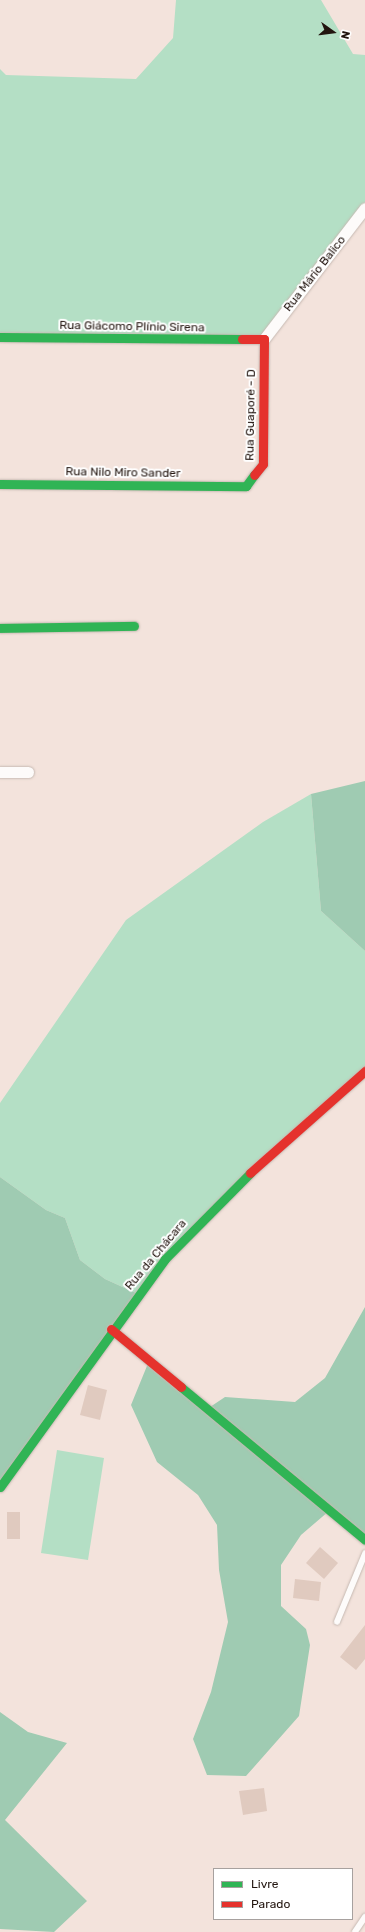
<!DOCTYPE html>
<html>
<head>
<meta charset="utf-8">
<style>
  body { margin:0 }
  #map { position:relative; width:365px; height:1932px; overflow:hidden; background:#f3e3dc; font-family:Rubik,sans-serif }
  div>[style] { position:absolute }
  .green>* { inset:0; background:#b4dfc5 }
  .forest>* { inset:0; background:#9fcbb2 }
  .building>* { inset:0; background:#e0cabf }
  .roads { filter:drop-shadow(0 0 1px #c6b9b2) drop-shadow(0 0 1px #c6b9b2) }
  .lane>* { height:5.5px; margin:-2.75px; padding:0 2.75px; transform-origin:2.75px; border-radius:2.75px; background:#fdfbfa }
  .street>* { height:11px; margin:-5.5px; padding:0 5.5px; transform-origin:5.5px; border-radius:5.5px; background:#fdfbfa }
  .fast>* { height:9px; margin:-4.5px; padding:0 4.5px; transform-origin:4.5px; border-radius:4.5px; background:#30b455 }
  .jam>* { height:9px; margin:-4.5px; padding:0 4.5px; transform-origin:4.5px; border-radius:4.5px; background:#e5322d }
  span { translate:-50% -50%; white-space:nowrap; text-align:center; line-height:1.15; -webkit-text-stroke:4px #fff; paint-order:stroke }
  .street-label { font-size:12px; color:#22150f }
  .legend { position:absolute; left:213px; top:1868px; width:140px; height:52px; box-sizing:border-box; background:#fff; border:1px solid #a7a19f; margin:0; padding:5px 7px; list-style:none; font-size:12px; color:#22150f }
  .legend li { display:flex; align-items:center; gap:8px; height:20px }
  .legend b { width:20px; border:1px solid #a7a19f }
  .north { position:absolute; left:313px; top:12px; width:40px; height:40px; -webkit-text-stroke:3px #fff; paint-order:stroke; rotate:104deg; font-size:11px; font-weight:700; line-height:16px; text-align:center; color:#22150f }
  .north::after { content:''; display:block; margin:auto; width:14px; height:18px; background:#22150f; clip-path:polygon(50% 0,100% 100%,50% 72%,0 100%) }
</style>
</head>
<body>
<div id="map">
  <div class="green">
    <div style="clip-path:polygon(176px 0,321px 0,353px 54px,365px 55px,365px 208px,264px 339px,0 337px,0 69px,6px 75px,136px 79px,173px 38px)"></div>
    <div style="clip-path:polygon(311px 794px,321px 911px,365px 951px,365px 1071px,224px 1196px,138px 1294px,105px 1279px,80px 1260px,65px 1218px,46px 1210px,0 1177px,0 1103px,126px 920px,263px 822px)"></div>
    <div style="clip-path:polygon(57px 1450px,104px 1458px,88px 1560px,41px 1553px)"></div>
  </div>
  <div class="forest">
    <div style="clip-path:polygon(365px 781px,365px 951px,321px 911px,311px 794px)"></div>
    <div style="clip-path:polygon(0 1177px,46px 1210px,65px 1218px,80px 1260px,105px 1279px,138px 1294px,0 1487px)"></div>
    <div style="clip-path:polygon(365px 1307px,365px 1540px,329px 1511px,301px 1535px,281px 1565px,281px 1606px,306px 1629px,310px 1645px,299px 1716px,246px 1776px,207px 1775px,193px 1739px,211px 1692px,228px 1622px,219px 1570px,217px 1525px,198px 1495px,157px 1462px,131px 1405px,149px 1361px,207px 1409px,225px 1397px,295px 1402px,325px 1378px)"></div>
    <div style="clip-path:polygon(0 1712px,28px 1732px,67px 1743px,5px 1820px,87px 1901px,54px 1932px,0 1929px)"></div>
  </div>
  <div class="building">
    <div style="clip-path:polygon(88px 1385px,107px 1390px,100px 1420px,80px 1415px)"></div>
    <div style="clip-path:polygon(7px 1512px,20px 1512px,20px 1539px,7px 1539px)"></div>
    <div style="clip-path:polygon(320px 1547px,338px 1563px,324px 1579px,306px 1563px)"></div>
    <div style="clip-path:polygon(295px 1579px,321px 1582px,319px 1601px,293px 1598px)"></div>
    <div style="clip-path:polygon(365px 1625px,365px 1659px,356px 1670px,340px 1657px)"></div>
    <div style="clip-path:polygon(264px 1788px,267px 1811px,243px 1815px,239px 1791px)"></div>
  </div>
  <div class="roads">
    <div class="lane">
      <div style="left:337px;top:1622px;width:74px;rotate:-67.6deg"></div>
      <div style="left:355px;top:1932px;width:18px;rotate:-56deg"></div>
    </div>
    <div class="street">
      <div style="left:264px;top:339px;width:165px;rotate:-52.4deg"></div>
      <div style="left:0;top:772px;width:28px"></div>
    </div>
    <div class="fast">
      <div style="left:0;top:337px;width:242px;rotate:0.5deg"></div>
      <div style="left:0;top:484px;width:246px;rotate:0.5deg"></div>
      <div style="left:246px;top:486px;width:14px;rotate:-54deg"></div>
      <div style="left:0;top:628px;width:134px;rotate:-0.9deg"></div>
      <div style="left:181px;top:1387px;width:239px;rotate:39.7deg"></div>
      <div style="left:0;top:1487px;width:281px;rotate:-54.1deg"></div>
      <div style="left:165px;top:1259px;width:121px;rotate:-45.3deg"></div>
    </div>
    <div class="jam">
      <div style="left:242px;top:339px;width:22px"></div>
      <div style="left:264px;top:339px;width:125px;rotate:90.5deg"></div>
      <div style="left:263px;top:464px;width:14px;rotate:129deg"></div>
      <div style="left:250px;top:1173px;width:154px;rotate:-41.6deg"></div>
      <div style="left:111px;top:1329px;width:91px;rotate:39.6deg"></div>
    </div>
  </div>
  <div class="street-label">
    <span style="left:315px;top:274px;rotate:-52deg">Rua Mário Balico</span>
    <span style="left:132px;top:327px;rotate:1deg">Rua Giácomo Plínio Sirena</span>
    <span style="left:251px;top:415px;rotate:-89deg">Rua Guaporé - D</span>
    <span style="left:123px;top:473px;rotate:1deg">Rua Nilo Miro Sander</span>
    <span style="left:156px;top:1255px;rotate:-50deg">Rua da Chácara</span>
  </div>
  <ul class="legend">
  <li><b style="height:5px;background:#30b455"></b>Livre</li>
  <li><b style="height:5px;background:#e5322d"></b>Parado</li>
  </ul>
  <div class="north">N</div>
</div>
</body>
</html>
